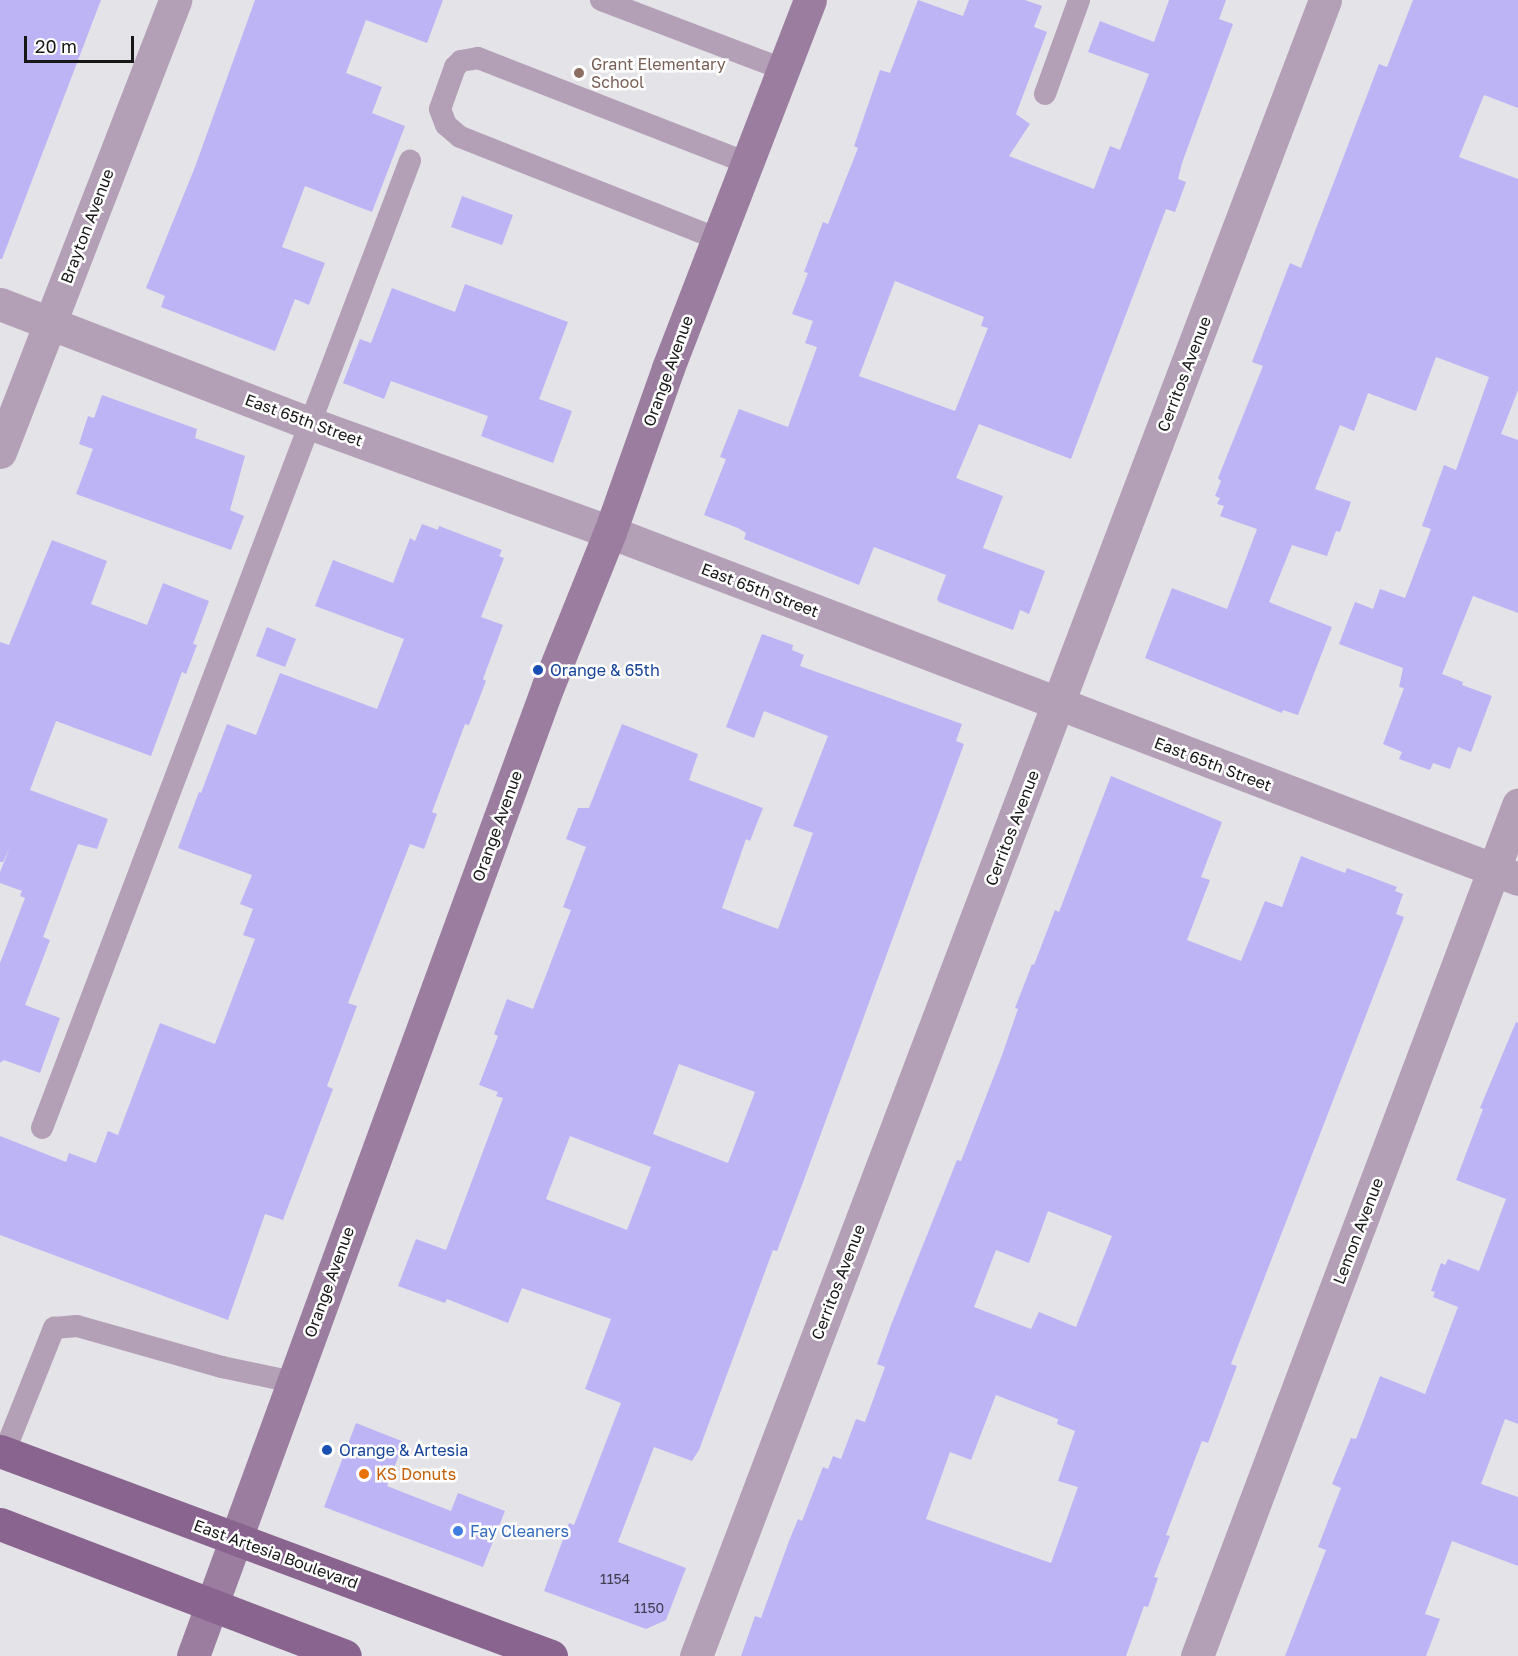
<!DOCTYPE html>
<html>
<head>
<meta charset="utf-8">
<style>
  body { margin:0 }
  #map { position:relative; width:1518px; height:1656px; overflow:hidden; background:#e4e3e8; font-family:"Golos Text",sans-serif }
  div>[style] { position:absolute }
  .building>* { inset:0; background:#bdb4f5 }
  .lane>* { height:22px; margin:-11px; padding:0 11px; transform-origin:11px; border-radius:11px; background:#b39fb6 }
  .street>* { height:33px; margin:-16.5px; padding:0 16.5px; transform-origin:16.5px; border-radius:16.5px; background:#b39fb6 }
  .secondary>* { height:33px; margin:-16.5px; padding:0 16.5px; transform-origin:16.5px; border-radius:16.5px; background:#9b7da0 }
  .primary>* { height:33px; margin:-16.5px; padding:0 16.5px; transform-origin:16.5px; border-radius:16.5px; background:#89648f }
  .dots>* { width:16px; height:16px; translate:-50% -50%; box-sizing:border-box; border:3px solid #fff; border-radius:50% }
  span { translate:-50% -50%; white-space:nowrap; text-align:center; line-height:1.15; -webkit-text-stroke:5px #fff; paint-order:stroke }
  .number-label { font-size:14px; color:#403e4f }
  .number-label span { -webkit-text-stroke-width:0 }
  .education-label { font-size:16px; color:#785e54 }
  .left { translate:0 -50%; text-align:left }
  .street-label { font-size:16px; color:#171718 }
  .transit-label { font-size:16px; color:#164399 }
  .food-label { font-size:16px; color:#c56008 }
  .shop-label { font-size:16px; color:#366cbe }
  .scale { position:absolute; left:24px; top:36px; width:110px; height:27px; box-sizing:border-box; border:3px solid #171718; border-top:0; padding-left:8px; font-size:18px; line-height:21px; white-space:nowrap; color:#171718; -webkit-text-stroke:4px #fff; paint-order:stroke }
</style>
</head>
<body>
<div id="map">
  <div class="building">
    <div style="clip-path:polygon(0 0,101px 0,2px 259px,0 259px)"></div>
    <div style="clip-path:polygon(255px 0,443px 0,427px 43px,366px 20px,346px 73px,382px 87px,372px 113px,405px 126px,372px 212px,305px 186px,282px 247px,325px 263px,309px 305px,295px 299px,275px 351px,161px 307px,165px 296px,146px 288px,195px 167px)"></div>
    <div style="clip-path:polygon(evenodd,918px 0,963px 16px,969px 0,1025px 0,1042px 6px,1034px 27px,1047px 32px,1016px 114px,1030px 124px,1009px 156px,1094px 189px,1110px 146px,1120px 150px,1149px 74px,1088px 52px,1100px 21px,1154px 42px,1169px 0,1226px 0,1219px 19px,1233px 24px,1182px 163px,1178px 179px,1186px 182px,1175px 212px,1166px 209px,1071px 459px,979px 424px,956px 478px,1003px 496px,983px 548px,1045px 571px,1029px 614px,1020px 610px,1013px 630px,939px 602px,937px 599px,946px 575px,874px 547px,859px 585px,744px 539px,746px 533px,738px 528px,704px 515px,726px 459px,720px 457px,739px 409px,788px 427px,817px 347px,805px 343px,813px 321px,792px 314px,808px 273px,804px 272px,823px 222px,828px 224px,858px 148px,854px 146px,880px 70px,890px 73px,918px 0,895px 281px,984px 317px,981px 326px,988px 328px,955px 411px,859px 376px,895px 281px)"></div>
    <div style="clip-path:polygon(1413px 0,1518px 0,1518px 108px,1484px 95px,1459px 157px,1518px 179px,1518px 390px,1501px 434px,1518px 440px,1518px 613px,1473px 596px,1442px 674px,1463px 682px,1462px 685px,1492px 696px,1471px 752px,1458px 747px,1450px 769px,1433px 763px,1430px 770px,1399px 759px,1402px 752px,1383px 744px,1404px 688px,1399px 687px,1403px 668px,1339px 644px,1355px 602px,1373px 609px,1380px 589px,1405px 598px,1431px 529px,1422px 526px,1444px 465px,1456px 470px,1489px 377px,1436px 357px,1416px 411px,1368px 393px,1354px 431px,1340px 425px,1315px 489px,1351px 502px,1340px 532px,1336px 531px,1327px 556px,1292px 545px,1269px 602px,1332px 627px,1298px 715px,1283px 710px,1282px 713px,1145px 658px,1172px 588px,1227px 609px,1257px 529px,1220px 516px,1224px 506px,1217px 504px,1220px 498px,1215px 496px,1221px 481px,1218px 478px,1263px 366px,1252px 362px,1290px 263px,1301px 268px,1379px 64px,1387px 67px)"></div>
    <div style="clip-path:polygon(462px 196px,513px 215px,502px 245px,451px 227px)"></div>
    <div style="clip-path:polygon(465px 284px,568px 322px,539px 399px,572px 411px,553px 463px,481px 436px,488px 416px,391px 381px,384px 399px,343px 383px,360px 339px,371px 343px,392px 288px,455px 312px)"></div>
    <div style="clip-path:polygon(102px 395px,197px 429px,195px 438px,245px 456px,230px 510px,244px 516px,231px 550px,76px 494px,93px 449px,79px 444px,88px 416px,94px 418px)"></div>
    <div style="clip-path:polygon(422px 524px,438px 530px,439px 526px,502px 550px,499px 556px,504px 558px,481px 617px,503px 625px,483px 679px,486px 681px,469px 725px,465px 724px,432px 812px,437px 814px,424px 849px,410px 844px,348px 1003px,357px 1006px,327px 1086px,333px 1089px,283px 1220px,265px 1214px,228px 1320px,0 1235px,0 1136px,66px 1162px,69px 1153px,96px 1163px,108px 1131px,118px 1135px,160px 1023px,215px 1044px,255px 939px,243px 935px,253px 909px,240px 904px,252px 875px,178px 848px,199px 792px,201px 793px,227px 724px,256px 735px,280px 673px,377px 709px,404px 639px,315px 606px,333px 560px,393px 583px,410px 538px,415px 541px)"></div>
    <div style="clip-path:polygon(52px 540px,107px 561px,91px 604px,147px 625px,163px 583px,209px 601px,193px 644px,197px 645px,186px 674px,182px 672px,151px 756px,56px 721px,30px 790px,108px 819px,97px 849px,78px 844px,43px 937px,50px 940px,25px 1005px,60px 1018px,40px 1073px,4px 1060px,0 1063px,0 963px,25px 898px,20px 896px,22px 891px,0 883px,0 872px,10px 847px,3px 862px,0 862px,0 642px,9px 645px)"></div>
    <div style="clip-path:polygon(267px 627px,296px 639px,285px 667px,256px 656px)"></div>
    <div style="clip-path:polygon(evenodd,762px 634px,793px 645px,792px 650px,804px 655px,800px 666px,962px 724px,956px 741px,964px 744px,805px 1177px,777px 1251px,773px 1250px,699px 1450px,692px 1461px,654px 1447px,618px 1542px,686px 1568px,666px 1620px,646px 1629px,544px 1591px,569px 1523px,574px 1525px,621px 1403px,585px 1389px,611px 1319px,522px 1288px,508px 1323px,447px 1299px,445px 1303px,398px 1286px,416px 1239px,446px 1250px,503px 1098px,496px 1096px,498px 1092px,479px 1085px,498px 1036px,494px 1034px,507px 999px,533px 1009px,571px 910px,563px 907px,586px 847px,566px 839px,578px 808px,589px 808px,622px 724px,698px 754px,689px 780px,763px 808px,750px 841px,746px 839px,722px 908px,778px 929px,813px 833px,793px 826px,828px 736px,764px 711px,754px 738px,726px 727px,762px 634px,679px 1064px,755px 1092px,728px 1163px,653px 1134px,679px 1064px,762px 634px,570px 1136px,651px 1167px,627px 1230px,546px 1199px,570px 1136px)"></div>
    <div style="clip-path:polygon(evenodd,1111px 776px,1222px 822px,1201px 877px,1210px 880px,1187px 940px,1241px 961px,1265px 901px,1282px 907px,1301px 856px,1345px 873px,1347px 868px,1397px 887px,1395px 891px,1403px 894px,1396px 914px,1404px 917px,1231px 1364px,1237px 1366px,1208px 1443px,1202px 1441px,1166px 1535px,1170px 1536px,1154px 1577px,1158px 1578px,1148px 1607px,1144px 1606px,1126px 1656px,741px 1656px,755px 1616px,761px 1618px,789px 1541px,798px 1519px,802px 1521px,823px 1467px,828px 1469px,833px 1456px,841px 1459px,856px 1419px,865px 1422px,885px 1367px,877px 1364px,891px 1325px,957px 1160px,961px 1161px,1001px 1058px,1018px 1009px,1015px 1008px,1032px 964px,1034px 965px,1055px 910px,1059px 912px,1111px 776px,1048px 1211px,1112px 1236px,1076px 1327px,1039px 1312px,1031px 1329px,974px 1307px,996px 1250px,1029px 1263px,1048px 1211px,1111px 776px,996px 1395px,1058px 1419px,1057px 1424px,1075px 1431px,1058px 1481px,1078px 1487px,1051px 1563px,926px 1519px,950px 1452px,971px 1460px,996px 1395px)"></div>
    <div style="clip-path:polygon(1516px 1022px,1518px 1023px,1518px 1424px,1505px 1419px,1481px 1484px,1518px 1497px,1518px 1566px,1452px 1541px,1425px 1614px,1440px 1619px,1426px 1656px,1285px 1656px,1326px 1550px,1318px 1547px,1341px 1488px,1332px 1484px,1351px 1438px,1356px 1439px,1380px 1376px,1425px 1394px,1458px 1307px,1433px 1297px,1435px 1292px,1431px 1291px,1441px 1263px,1445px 1265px,1448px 1259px,1479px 1271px,1506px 1199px,1456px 1180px,1483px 1109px,1480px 1108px)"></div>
    <div style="clip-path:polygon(356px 1423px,404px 1442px,387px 1486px,451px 1511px,458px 1493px,505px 1511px,483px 1567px,324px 1507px)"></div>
  </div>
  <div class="lane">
    <div style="left:601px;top:0;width:195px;rotate:20.8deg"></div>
    <div style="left:1045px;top:94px;width:100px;rotate:-70.1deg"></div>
    <div style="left:718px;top:239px;width:277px;rotate:-158.4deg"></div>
    <div style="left:460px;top:137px;width:18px;rotate:-139deg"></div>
    <div style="left:446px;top:125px;width:17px;rotate:-111deg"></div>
    <div style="left:440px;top:109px;width:45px;rotate:-70.3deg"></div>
    <div style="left:455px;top:67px;width:8px;rotate:-45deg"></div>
    <div style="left:461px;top:61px;width:17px;rotate:-10deg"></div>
    <div style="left:478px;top:58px;width:289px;rotate:21.3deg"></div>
    <div style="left:42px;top:1128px;width:1035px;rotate:-69.17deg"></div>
    <div style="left:4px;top:1453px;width:135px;rotate:-68.2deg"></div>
    <div style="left:54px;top:1328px;width:23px;rotate:-5deg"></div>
    <div style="left:77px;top:1326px;width:151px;rotate:15.8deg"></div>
    <div style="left:222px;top:1367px;width:73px;rotate:11.9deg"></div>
  </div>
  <div class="street">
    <div style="left:0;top:304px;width:331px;rotate:21.1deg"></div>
    <div style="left:309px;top:423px;width:320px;rotate:19.9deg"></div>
    <div style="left:610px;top:532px;width:972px;rotate:20.91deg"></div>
    <div style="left:0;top:452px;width:485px;rotate:-68.8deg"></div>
    <div style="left:696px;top:1656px;width:1771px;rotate:-69.2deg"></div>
    <div style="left:1197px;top:1656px;width:910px;rotate:-69.33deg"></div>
  </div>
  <div class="secondary">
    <div style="left:193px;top:1656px;width:1033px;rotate:-69.9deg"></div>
    <div style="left:548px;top:686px;width:166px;rotate:-68.1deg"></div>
    <div style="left:610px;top:532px;width:174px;rotate:-70.5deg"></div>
    <div style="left:668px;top:368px;width:394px;rotate:-68.9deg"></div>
  </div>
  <div class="primary">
    <div style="left:0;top:1451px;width:588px;rotate:20.41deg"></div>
    <div style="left:0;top:1524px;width:369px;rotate:20.9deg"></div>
  </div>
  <div class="dots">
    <div style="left:579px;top:73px;background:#8d6e63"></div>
    <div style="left:538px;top:670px;background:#1a4fb4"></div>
    <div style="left:327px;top:1450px;background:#1a4fb4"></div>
    <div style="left:364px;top:1474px;background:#e8710a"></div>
    <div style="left:458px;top:1531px;background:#3f7fe0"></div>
  </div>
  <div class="number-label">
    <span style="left:615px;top:1579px">1154</span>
    <span style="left:649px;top:1608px">1150</span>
  </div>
  <div class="education-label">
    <span class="left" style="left:591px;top:73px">Grant Elementary<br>School</span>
  </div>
  <div class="street-label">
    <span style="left:87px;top:226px;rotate:-69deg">Brayton Avenue</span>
    <span style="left:668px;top:371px;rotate:-70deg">Orange Avenue</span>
    <span style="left:1184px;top:374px;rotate:-69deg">Cerritos Avenue</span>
    <span style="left:304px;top:420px;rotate:20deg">East 65th Street</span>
    <span style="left:760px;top:590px;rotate:21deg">East 65th Street</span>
    <span style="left:1213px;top:764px;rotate:21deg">East 65th Street</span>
    <span style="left:497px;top:826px;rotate:-70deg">Orange Avenue</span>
    <span style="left:1012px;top:828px;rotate:-69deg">Cerritos Avenue</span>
    <span style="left:1358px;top:1231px;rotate:-69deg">Lemon Avenue</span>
    <span style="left:329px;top:1282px;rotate:-70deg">Orange Avenue</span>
    <span style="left:838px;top:1282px;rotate:-69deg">Cerritos Avenue</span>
    <span style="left:276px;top:1554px;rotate:20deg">East Artesia Boulevard</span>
  </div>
  <div class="transit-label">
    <span class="left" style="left:550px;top:670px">Orange &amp; 65th</span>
    <span class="left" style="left:339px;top:1450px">Orange &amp; Artesia</span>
  </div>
  <div class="food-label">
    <span class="left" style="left:376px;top:1474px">KS Donuts</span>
  </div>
  <div class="shop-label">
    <span class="left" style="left:470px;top:1531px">Fay Cleaners</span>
  </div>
  <div class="scale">20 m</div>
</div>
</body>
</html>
